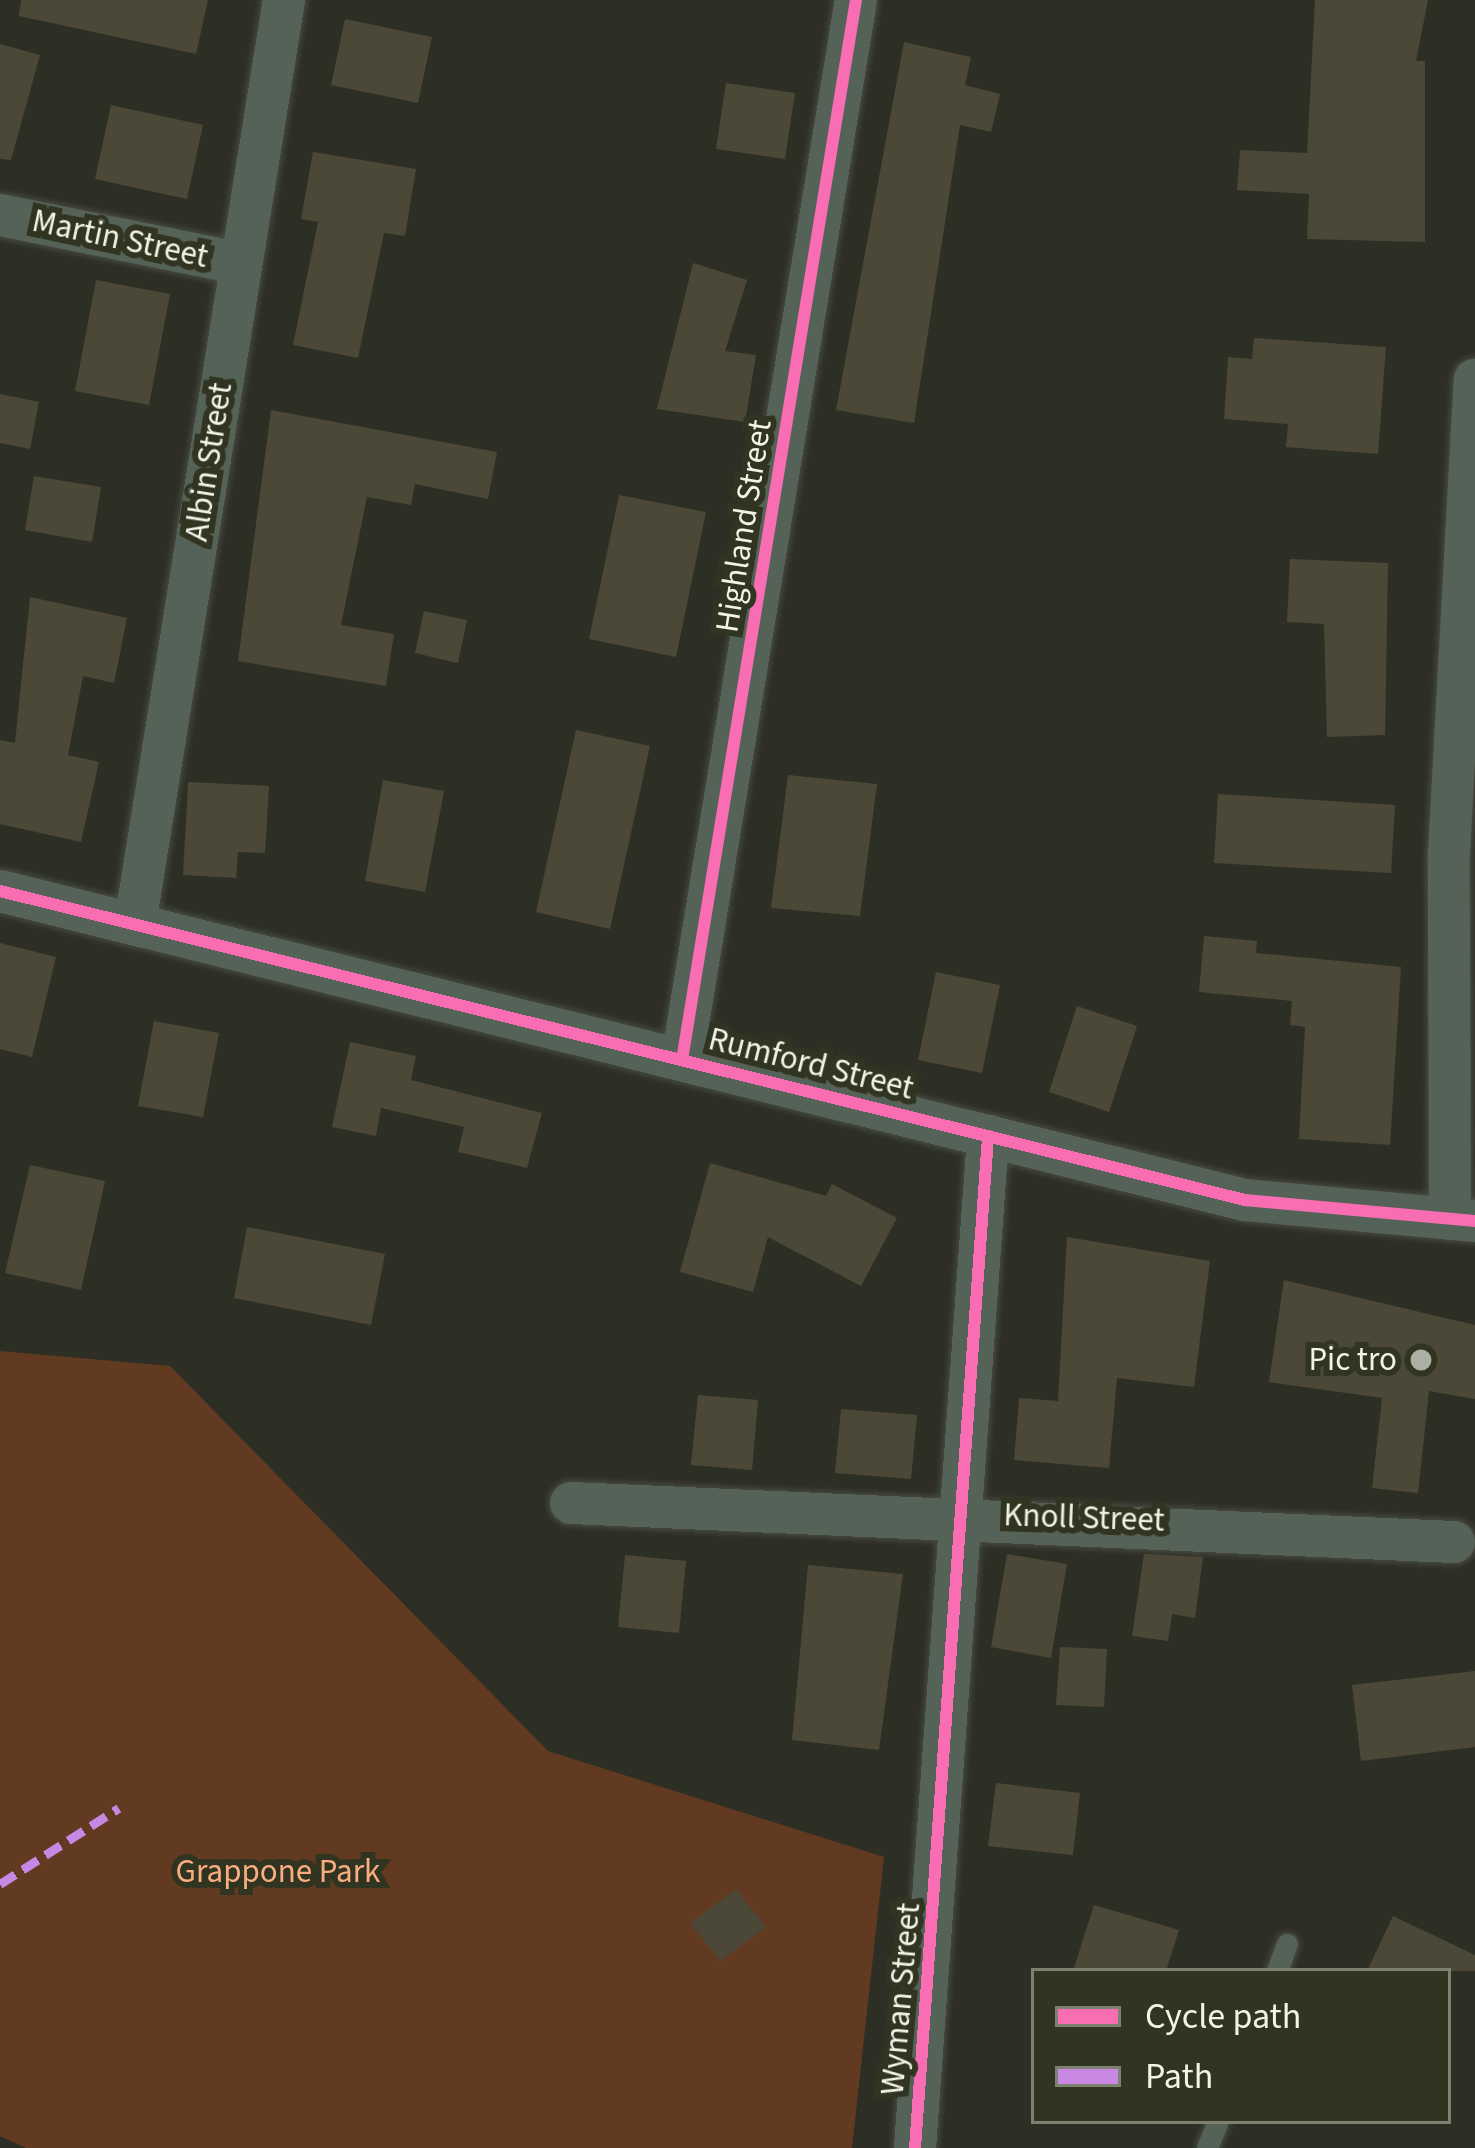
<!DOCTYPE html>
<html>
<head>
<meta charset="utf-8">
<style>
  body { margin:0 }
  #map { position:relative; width:1475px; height:2148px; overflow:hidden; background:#2d2f25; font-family:"Source Sans 3",sans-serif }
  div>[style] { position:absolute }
  .green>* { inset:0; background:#623a21 }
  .building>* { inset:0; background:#4c4838 }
  .roads { filter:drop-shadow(0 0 3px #484a41) drop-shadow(0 0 3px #484a41) }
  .service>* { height:21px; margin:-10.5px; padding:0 10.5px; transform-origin:10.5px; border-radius:10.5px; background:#556257 }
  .minor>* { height:42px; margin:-21px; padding:0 21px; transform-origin:21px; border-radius:21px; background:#556257 }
  .quiet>* { height:9px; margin-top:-4.5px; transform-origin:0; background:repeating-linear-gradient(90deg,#c787e3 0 18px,transparent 0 27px) }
  .cycleway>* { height:12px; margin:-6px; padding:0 6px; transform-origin:6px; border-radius:6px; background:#f96db3 }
  .dots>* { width:33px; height:33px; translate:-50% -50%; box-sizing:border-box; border:6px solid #303420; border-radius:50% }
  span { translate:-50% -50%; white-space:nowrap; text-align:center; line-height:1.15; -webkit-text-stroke:12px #303420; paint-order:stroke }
  .street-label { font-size:33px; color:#f1f4e7 }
  .poi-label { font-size:33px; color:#f1f4e7 }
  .right { translate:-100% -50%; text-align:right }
  .park-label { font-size:33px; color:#f9ad81 }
  .legend { position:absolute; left:1031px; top:1968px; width:420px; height:156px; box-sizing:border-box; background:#303420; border:3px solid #7d8170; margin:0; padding:15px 21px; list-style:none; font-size:36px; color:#f1f4e7 }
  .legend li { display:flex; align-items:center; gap:24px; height:60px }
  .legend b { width:60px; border:3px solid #7d8170 }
</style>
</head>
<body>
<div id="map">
  <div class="green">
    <div style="clip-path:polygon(0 1351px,170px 1366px,548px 1751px,884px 1857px,852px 2148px,26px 2148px,0 2136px)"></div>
  </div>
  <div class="building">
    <div style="clip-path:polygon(21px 0,208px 0,196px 54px,19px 16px)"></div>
    <div style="clip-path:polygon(1315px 0,1428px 0,1416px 61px,1425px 61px,1425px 242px,1307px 239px,1309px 194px,1237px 190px,1240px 150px,1307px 153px)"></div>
    <div style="clip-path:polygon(345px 19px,432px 37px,418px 103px,331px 85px)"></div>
    <div style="clip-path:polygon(904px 42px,971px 57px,965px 85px,1000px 94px,991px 132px,960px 125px,914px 423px,836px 410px)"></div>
    <div style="clip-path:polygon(0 44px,40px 55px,11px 160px,0 159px)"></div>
    <div style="clip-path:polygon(726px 83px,795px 93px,785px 159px,716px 149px)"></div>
    <div style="clip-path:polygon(111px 105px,203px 125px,187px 199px,95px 179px)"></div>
    <div style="clip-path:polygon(313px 152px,416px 169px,405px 236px,384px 233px,358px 358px,293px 345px,318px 222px,301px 219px)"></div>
    <div style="clip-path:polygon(693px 263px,747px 280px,725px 351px,756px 355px,745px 422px,657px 409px)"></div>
    <div style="clip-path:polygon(96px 280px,170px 294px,149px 405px,75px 391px)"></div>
    <div style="clip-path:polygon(1254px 338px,1386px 347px,1378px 454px,1286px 447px,1288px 424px,1224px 419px,1228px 357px,1252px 359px)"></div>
    <div style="clip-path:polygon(0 394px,39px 402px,30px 449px,0 443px)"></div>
    <div style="clip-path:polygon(271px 410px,497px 452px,488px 499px,415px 484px,411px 505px,367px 497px,341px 625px,394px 634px,386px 686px,238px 661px)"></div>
    <div style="clip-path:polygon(34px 476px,101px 487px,92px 542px,25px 530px)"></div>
    <div style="clip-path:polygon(619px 495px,706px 512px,676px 657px,589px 639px)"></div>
    <div style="clip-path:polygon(1290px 559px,1388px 563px,1385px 735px,1327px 737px,1324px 624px,1287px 622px)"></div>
    <div style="clip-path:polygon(30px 597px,127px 618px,114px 683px,83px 676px,68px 755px,99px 762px,81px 842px,0 824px,0 740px,15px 743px)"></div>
    <div style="clip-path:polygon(424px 611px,467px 620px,458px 663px,415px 653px)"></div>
    <div style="clip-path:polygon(576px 730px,650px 746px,610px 929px,536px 912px)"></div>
    <div style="clip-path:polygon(788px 775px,877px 784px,860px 916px,771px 908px)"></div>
    <div style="clip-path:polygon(383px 780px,444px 791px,425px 892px,365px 881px)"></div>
    <div style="clip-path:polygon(188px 782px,269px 786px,265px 853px,238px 852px,236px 878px,183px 875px)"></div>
    <div style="clip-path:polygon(1218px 794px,1395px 805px,1391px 873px,1214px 863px)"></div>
    <div style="clip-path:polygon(1204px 936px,1257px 941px,1256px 953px,1401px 967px,1390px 1145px,1299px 1139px,1305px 1027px,1290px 1025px,1292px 1001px,1199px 992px)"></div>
    <div style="clip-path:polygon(0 943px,56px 957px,32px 1057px,0 1049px)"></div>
    <div style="clip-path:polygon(936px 972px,1000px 985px,982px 1073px,918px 1060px)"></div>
    <div style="clip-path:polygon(1077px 1006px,1137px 1026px,1109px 1112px,1049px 1092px)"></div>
    <div style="clip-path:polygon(154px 1021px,219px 1033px,203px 1117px,138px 1106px)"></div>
    <div style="clip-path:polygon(350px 1042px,416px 1056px,411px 1080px,542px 1113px,527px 1168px,458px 1152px,464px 1127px,381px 1108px,376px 1136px,332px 1127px)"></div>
    <div style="clip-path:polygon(710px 1163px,826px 1196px,832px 1184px,897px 1218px,861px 1286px,768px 1237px,753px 1292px,680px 1272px)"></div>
    <div style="clip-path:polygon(30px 1165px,105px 1181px,81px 1290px,5px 1273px)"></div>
    <div style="clip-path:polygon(247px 1227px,385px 1254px,371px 1325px,234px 1298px)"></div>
    <div style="clip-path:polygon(1067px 1237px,1210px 1261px,1194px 1387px,1117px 1378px,1109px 1468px,1014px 1460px,1019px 1398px,1058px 1401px)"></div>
    <div style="clip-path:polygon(1284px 1280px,1475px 1325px,1475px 1399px,1429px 1391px,1418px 1493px,1372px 1488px,1382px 1398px,1269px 1382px)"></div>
    <div style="clip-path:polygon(698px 1395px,758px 1400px,752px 1470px,691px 1465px)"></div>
    <div style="clip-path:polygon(841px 1409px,917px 1415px,911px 1479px,835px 1473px)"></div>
    <div style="clip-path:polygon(1007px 1554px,1067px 1564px,1051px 1658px,991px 1647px)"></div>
    <div style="clip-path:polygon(1144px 1554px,1203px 1557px,1195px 1618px,1172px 1614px,1168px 1641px,1132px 1636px)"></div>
    <div style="clip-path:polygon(625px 1555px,686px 1561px,679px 1633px,618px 1627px)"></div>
    <div style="clip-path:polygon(808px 1565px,903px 1574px,879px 1750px,792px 1740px)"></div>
    <div style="clip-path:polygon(1060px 1647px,1107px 1649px,1104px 1707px,1056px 1705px)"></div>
    <div style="clip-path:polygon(1475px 1671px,1475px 1747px,1361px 1761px,1352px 1685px)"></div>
    <div style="clip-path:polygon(996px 1783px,1080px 1793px,1073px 1855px,988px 1846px)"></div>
    <div style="clip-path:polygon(736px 1889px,766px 1927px,720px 1961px,690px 1923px)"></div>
    <div style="clip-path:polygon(1094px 1905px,1179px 1930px,1166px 1971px,1073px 1971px)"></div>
    <div style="clip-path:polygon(1393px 1916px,1475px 1955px,1475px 1971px,1367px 1971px)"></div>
  </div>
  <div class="roads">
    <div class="service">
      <div style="left:1277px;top:1971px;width:29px;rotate:-70deg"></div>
      <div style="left:1207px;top:2148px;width:29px;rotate:-68deg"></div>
    </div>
    <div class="minor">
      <div style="left:0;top:215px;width:244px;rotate:11.4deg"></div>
      <div style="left:0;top:891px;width:1283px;rotate:13.94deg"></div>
      <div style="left:1245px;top:1200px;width:231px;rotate:5.2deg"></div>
      <div style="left:135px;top:924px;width:936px;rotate:-80.84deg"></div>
      <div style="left:682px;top:1060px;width:1074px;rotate:-80.68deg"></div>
      <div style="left:1450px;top:1219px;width:366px;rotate:-90.2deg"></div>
      <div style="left:1449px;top:853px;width:474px;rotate:-86.9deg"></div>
      <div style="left:571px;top:1503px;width:884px;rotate:2.53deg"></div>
      <div style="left:915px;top:2148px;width:1015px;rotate:-85.87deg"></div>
    </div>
  </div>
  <div class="quiet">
    <div style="left:0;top:1884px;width:141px;rotate:-32.6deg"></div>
  </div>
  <div class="cycleway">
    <div style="left:0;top:891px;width:1283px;rotate:13.94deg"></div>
    <div style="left:1245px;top:1200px;width:231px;rotate:5.2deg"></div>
    <div style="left:682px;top:1060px;width:1074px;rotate:-80.68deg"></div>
    <div style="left:915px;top:2148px;width:1015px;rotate:-85.87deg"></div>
  </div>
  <div class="dots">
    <div style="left:1421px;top:1360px;background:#acafa3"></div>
  </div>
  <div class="street-label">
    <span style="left:120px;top:239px;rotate:12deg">Martin Street</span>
    <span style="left:209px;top:462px;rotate:-81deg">Albin Street</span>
    <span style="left:744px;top:526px;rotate:-81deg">Highland Street</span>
    <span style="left:811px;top:1064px;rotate:14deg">Rumford Street</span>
    <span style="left:1084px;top:1518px;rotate:2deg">Knoll Street</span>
    <span style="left:901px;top:1999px;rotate:-85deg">Wyman Street</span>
  </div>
  <div class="poi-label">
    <span class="right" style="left:1397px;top:1360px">Pic tro</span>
  </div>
  <div class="park-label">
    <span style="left:278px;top:1872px">Grappone Park</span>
  </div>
  <ul class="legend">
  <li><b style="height:15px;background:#f96db3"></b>Cycle path</li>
  <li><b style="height:15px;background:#c787e3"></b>Path</li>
  </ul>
</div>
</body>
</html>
